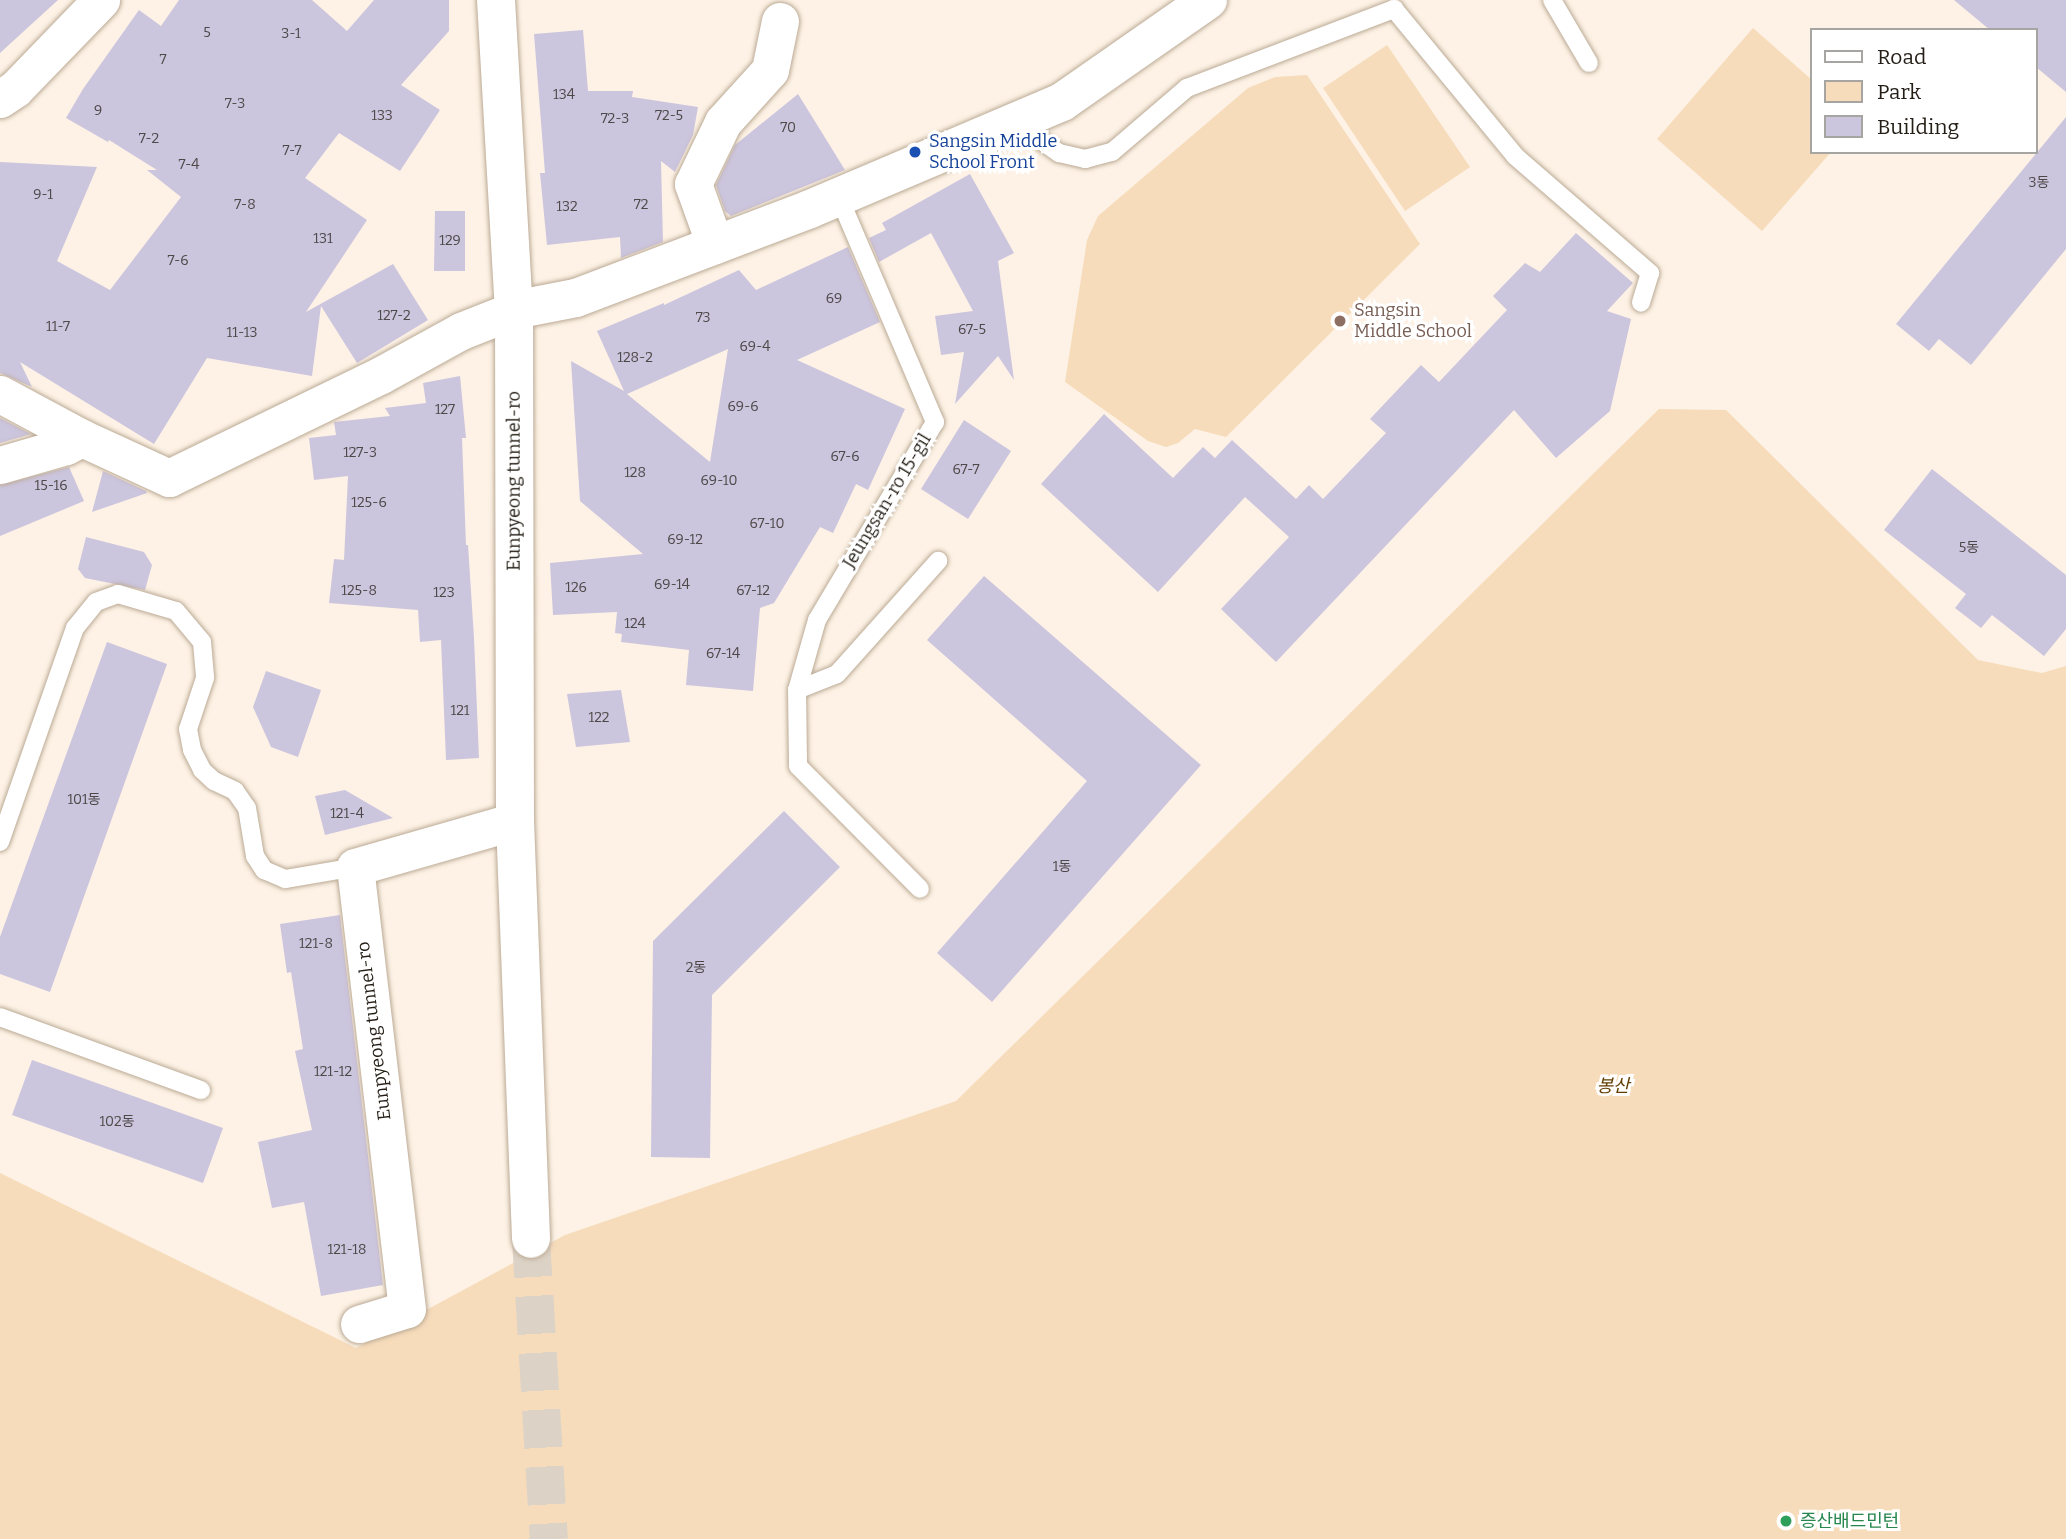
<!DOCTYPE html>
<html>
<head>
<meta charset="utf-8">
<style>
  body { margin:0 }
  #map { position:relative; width:2066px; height:1539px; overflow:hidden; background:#fdf2e5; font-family:Bitter,"Noto Sans KR",serif }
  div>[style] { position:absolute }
  .green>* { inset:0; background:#f6dcbb }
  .building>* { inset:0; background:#ccc5de }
  .secondary-tunnel>* { height:38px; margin-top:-19px; transform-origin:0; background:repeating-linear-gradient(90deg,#dcd2c6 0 38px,transparent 0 57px) }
  .roads { filter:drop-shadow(0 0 2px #bbaa95) drop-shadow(0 0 2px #bbaa95) }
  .service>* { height:18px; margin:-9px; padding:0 9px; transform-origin:9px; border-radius:9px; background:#fff }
  .minor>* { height:37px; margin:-18.5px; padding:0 18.5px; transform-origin:18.5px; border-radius:18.5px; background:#fff }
  .secondary>* { height:38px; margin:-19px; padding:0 19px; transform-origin:19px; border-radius:19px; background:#fff }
  .dots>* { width:19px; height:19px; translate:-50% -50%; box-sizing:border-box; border:4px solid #fff; border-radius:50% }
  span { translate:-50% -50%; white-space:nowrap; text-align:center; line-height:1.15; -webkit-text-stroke:6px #fff; paint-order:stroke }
  .number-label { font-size:14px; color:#4e4848 }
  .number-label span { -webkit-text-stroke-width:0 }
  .transit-label { font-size:18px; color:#164399 }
  .left { translate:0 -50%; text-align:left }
  .education-label { font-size:18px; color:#785e54 }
  .street-label { font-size:18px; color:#241e16 }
  .park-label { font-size:18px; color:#623e00; font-style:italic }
  .leisure-label { font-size:18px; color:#27864d }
  .legend { position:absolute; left:1810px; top:28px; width:228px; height:126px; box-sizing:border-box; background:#fff; border:2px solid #a7a5a2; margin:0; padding:9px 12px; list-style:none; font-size:21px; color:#241e16 }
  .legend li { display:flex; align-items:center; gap:14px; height:35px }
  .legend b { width:35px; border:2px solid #a7a5a2 }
</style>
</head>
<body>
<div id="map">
  <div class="green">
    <div style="clip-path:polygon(1753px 28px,1812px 80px,1812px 152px,1831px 152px,1762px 231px,1657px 139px)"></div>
    <div style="clip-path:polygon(1387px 45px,1470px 167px,1405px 211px,1323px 88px)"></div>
    <div style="clip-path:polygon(1307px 75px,1420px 244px,1226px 437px,1195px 429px,1178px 443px,1166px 447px,1148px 441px,1065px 382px,1087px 240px,1098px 216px,1248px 88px,1275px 77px)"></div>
    <div style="clip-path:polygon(1659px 409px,1726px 410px,1978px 660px,2042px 673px,2066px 666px,2066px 1539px,0 1539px,0 1173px,356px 1348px,565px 1235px,956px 1101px)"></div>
  </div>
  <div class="building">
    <div style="clip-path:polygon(0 0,58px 0,0 53px)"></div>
    <div style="clip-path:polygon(179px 0,312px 0,347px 31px,374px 0,449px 0,449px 31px,401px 85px,440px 110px,400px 171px,339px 133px,305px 178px,367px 220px,306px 312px,393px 264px,428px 320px,357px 363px,321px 306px,312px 376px,207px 358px,154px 444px,20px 362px,32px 387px,0 373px,0 162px,97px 167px,57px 261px,110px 290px,181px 197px,147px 170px,157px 170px,109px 140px,108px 142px,66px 118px,83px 89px,139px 10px,161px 26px)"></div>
    <div style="clip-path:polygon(1954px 0,2066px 0,2066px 92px,2036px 67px,2036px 30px,1990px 30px)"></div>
    <div style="clip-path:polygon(583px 30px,588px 91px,633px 91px,632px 97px,698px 107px,693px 135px,675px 172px,661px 161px,663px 242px,621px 258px,620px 237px,547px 245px,540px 173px,545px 173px,534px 34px)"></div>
    <div style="clip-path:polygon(798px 94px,845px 170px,731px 216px,725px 211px,716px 185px,735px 145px)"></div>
    <div style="clip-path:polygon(2066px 117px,2066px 249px,1971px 365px,1939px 339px,1929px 351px,1896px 324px)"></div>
    <div style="clip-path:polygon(970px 174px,1014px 253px,998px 261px,1014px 380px,998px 356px,955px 404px,964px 352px,941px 355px,935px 316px,973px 311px,931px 233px,879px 262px,869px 238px,886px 230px,882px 223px)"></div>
    <div style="clip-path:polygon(435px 211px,465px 211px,465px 271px,434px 271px)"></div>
    <div style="clip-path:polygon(1576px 233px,1633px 283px,1607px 311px,1631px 319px,1610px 411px,1556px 458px,1514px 410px,1276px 662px,1221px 609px,1289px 537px,1245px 497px,1158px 592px,1041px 484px,1104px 414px,1173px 478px,1203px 447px,1215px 458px,1232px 440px,1296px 499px,1309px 485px,1323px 499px,1386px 433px,1370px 419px,1421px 365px,1439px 382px,1507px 310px,1493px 296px,1525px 263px,1540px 272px)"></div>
    <div style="clip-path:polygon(evenodd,848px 247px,880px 322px,797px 360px,905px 409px,868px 490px,856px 484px,833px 533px,820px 527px,774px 603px,760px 608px,753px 691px,686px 685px,689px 650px,621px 642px,622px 634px,615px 633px,617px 612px,553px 615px,550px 563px,643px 554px,580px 501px,571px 361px,624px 391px,597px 331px,664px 303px,664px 305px,739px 270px,756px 290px,848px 247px,728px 349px,710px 462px,627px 394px,728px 349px)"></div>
    <div style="clip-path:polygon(460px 376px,466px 438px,462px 438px,466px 545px,468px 545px,474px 638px,479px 758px,446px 760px,441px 640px,420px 642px,418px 610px,329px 603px,334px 559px,344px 560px,348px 476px,314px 480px,309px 438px,336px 435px,334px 422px,390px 416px,385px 408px,426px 403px,423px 383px)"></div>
    <div style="clip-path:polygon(0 418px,31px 434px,0 443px)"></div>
    <div style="clip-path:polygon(964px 420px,1011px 451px,968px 519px,921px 489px)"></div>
    <div style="clip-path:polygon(69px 467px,84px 501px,0 536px,0 485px)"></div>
    <div style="clip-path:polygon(1932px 469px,2066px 575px,2066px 629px,2044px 656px,1992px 615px,1981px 628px,1955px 608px,1966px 594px,1884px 530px)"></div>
    <div style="clip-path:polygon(103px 471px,146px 491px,147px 493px,92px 512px)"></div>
    <div style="clip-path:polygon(86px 537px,144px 552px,152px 565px,145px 590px,85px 578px,78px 569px)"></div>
    <div style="clip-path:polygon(984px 576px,1201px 765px,992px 1002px,937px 953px,1087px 781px,927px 640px)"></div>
    <div style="clip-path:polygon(107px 642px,167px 664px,50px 992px,0 974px,0 937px)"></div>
    <div style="clip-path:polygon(266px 671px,321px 690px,298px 757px,271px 747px,253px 707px)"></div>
    <div style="clip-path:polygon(621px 690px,630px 742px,576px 747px,567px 694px)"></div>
    <div style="clip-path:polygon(345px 790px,393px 818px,325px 835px,315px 796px)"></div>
    <div style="clip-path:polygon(784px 811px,840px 867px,712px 995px,710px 1158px,651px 1157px,653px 941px)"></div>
    <div style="clip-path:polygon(340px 915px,383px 1285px,321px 1296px,304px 1202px,272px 1208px,258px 1142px,312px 1130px,295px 1051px,303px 1049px,291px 972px,287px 973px,280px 924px)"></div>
    <div style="clip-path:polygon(32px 1060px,223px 1128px,203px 1183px,12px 1115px)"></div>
  </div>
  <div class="secondary-tunnel">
    <div style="left:531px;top:1239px;width:301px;rotate:86.6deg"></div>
  </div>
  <div class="roads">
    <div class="service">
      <div style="left:1552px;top:0;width:73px;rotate:59.6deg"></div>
      <div style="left:1015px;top:122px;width:54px;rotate:35.2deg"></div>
      <div style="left:1059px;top:153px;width:27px;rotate:13deg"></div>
      <div style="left:1085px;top:159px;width:28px;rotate:-15deg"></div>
      <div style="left:1112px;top:152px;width:99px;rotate:-40.5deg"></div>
      <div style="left:1187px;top:88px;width:222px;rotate:-20.9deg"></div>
      <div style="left:1394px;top:9px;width:190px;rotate:50.5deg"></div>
      <div style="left:1515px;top:156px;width:179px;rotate:40.9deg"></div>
      <div style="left:1650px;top:273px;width:31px;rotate:107deg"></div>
      <div style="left:839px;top:197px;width:245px;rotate:66.9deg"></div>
      <div style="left:935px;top:422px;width:230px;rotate:120.8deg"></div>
      <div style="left:817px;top:620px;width:73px;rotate:105.9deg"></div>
      <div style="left:797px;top:690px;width:76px;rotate:89.2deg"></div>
      <div style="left:798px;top:766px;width:173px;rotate:45.2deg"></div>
      <div style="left:797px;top:690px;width:43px;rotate:-21.8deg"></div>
      <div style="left:837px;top:674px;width:152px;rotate:-48.2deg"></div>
      <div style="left:0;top:842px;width:227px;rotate:-70.7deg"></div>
      <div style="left:75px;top:628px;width:33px;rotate:-51deg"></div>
      <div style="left:96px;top:602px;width:23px;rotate:-20deg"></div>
      <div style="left:118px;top:594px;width:60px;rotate:16.3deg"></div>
      <div style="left:176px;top:611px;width:40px;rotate:50deg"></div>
      <div style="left:202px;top:642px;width:36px;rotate:85deg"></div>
      <div style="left:205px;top:678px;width:54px;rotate:108.4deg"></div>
      <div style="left:188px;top:729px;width:21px;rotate:79deg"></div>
      <div style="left:192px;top:750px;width:22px;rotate:63deg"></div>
      <div style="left:202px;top:770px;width:16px;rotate:43deg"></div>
      <div style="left:214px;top:781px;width:23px;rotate:25deg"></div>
      <div style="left:235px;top:791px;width:21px;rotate:55deg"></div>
      <div style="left:247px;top:808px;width:49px;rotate:80.5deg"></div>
      <div style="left:255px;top:856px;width:17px;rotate:57deg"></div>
      <div style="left:264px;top:870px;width:23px;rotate:23deg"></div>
      <div style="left:285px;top:879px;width:71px;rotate:-9.7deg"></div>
      <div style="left:0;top:1017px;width:214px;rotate:20deg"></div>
    </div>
    <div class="minor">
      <div style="left:0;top:99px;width:18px;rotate:-34deg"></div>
      <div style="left:15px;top:89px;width:124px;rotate:-46deg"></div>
      <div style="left:715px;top:245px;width:65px;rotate:-109.8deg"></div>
      <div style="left:693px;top:184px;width:69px;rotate:-64.2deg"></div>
      <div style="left:723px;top:122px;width:70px;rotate:-47.9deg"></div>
      <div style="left:770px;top:70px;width:50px;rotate:-78.5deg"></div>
      <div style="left:0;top:394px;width:93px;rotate:28.2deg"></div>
      <div style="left:82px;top:438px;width:96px;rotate:24.7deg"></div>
      <div style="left:169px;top:478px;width:236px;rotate:-25.9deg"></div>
      <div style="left:381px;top:375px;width:91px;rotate:-28.8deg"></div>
      <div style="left:461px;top:331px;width:57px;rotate:-21.6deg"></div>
      <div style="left:0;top:465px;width:69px;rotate:-16.1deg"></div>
      <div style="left:66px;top:446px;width:18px;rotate:-27deg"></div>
      <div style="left:359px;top:1324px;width:50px;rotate:-17.4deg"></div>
      <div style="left:407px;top:1309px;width:445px;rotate:-96.7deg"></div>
      <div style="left:355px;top:867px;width:166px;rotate:-16deg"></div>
    </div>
    <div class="secondary">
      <div style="left:496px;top:0;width:311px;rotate:86.7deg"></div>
      <div style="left:514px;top:310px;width:511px;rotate:89.89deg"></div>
      <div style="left:515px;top:821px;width:418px;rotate:87.8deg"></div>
      <div style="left:514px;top:310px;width:63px;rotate:-11deg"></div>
      <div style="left:576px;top:298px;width:250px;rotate:-20.8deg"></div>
      <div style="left:810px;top:209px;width:274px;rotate:-23deg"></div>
      <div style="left:1062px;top:102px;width:178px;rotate:-34.9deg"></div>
    </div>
  </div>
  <div class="dots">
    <div style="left:915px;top:152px;background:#1a4fb4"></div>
    <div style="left:1340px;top:321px;background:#8d6e63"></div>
    <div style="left:1786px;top:1521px;background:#2e9e5b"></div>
  </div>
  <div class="number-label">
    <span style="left:207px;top:33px">5</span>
    <span style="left:291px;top:34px">3-1</span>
    <span style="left:163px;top:60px">7</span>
    <span style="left:564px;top:95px">134</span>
    <span style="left:235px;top:104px">7-3</span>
    <span style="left:98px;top:111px">9</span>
    <span style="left:382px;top:116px">133</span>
    <span style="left:669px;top:116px">72-5</span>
    <span style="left:615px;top:119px">72-3</span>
    <span style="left:788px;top:128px">70</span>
    <span style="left:149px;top:139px">7-2</span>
    <span style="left:292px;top:151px">7-7</span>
    <span style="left:189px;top:165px">7-4</span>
    <span style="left:2039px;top:183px">3동</span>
    <span style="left:43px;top:195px">9-1</span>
    <span style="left:245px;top:205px">7-8</span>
    <span style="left:641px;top:205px">72</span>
    <span style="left:567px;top:207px">132</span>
    <span style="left:323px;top:239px">131</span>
    <span style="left:450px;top:241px">129</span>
    <span style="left:178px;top:261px">7-6</span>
    <span style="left:834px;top:299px">69</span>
    <span style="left:394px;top:316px">127-2</span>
    <span style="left:703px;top:318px">73</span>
    <span style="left:58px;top:327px">11-7</span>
    <span style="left:972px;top:330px">67-5</span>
    <span style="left:242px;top:333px">11-13</span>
    <span style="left:755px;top:347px">69-4</span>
    <span style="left:635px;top:358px">128-2</span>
    <span style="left:743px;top:407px">69-6</span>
    <span style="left:445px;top:410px">127</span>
    <span style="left:360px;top:453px">127-3</span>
    <span style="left:845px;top:457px">67-6</span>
    <span style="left:966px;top:470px">67-7</span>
    <span style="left:635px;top:473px">128</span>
    <span style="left:719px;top:481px">69-10</span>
    <span style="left:51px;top:486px">15-16</span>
    <span style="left:369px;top:503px">125-6</span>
    <span style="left:767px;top:524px">67-10</span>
    <span style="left:685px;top:540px">69-12</span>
    <span style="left:1969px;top:548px">5동</span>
    <span style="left:672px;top:585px">69-14</span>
    <span style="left:576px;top:588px">126</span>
    <span style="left:359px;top:591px">125-8</span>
    <span style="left:753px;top:591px">67-12</span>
    <span style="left:444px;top:593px">123</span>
    <span style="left:635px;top:624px">124</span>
    <span style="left:723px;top:654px">67-14</span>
    <span style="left:460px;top:711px">121</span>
    <span style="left:599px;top:718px">122</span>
    <span style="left:84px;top:800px">101동</span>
    <span style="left:347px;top:814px">121-4</span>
    <span style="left:1062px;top:867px">1동</span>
    <span style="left:316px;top:944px">121-8</span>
    <span style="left:696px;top:968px">2동</span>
    <span style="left:333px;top:1072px">121-12</span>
    <span style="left:117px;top:1122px">102동</span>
    <span style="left:347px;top:1250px">121-18</span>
  </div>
  <div class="transit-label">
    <span class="left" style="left:929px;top:152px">Sangsin Middle<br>School Front</span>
  </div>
  <div class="education-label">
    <span class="left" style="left:1354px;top:321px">Sangsin<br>Middle School</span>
  </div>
  <div class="street-label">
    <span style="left:514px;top:481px;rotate:-90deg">Eunpyeong tunnel-ro</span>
    <span style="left:887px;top:501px;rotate:-59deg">Jeungsan-ro 15-gil</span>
    <span style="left:374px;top:1031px;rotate:-97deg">Eunpyeong tunnel-ro</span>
  </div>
  <div class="park-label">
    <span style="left:1613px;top:1086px">봉산</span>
  </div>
  <div class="leisure-label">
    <span class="left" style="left:1800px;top:1521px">증산배드민턴</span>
  </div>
  <ul class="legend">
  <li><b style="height:9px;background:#fff"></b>Road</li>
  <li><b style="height:19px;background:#f6dcbb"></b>Park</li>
  <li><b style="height:19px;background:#ccc5de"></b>Building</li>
  </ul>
</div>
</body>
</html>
